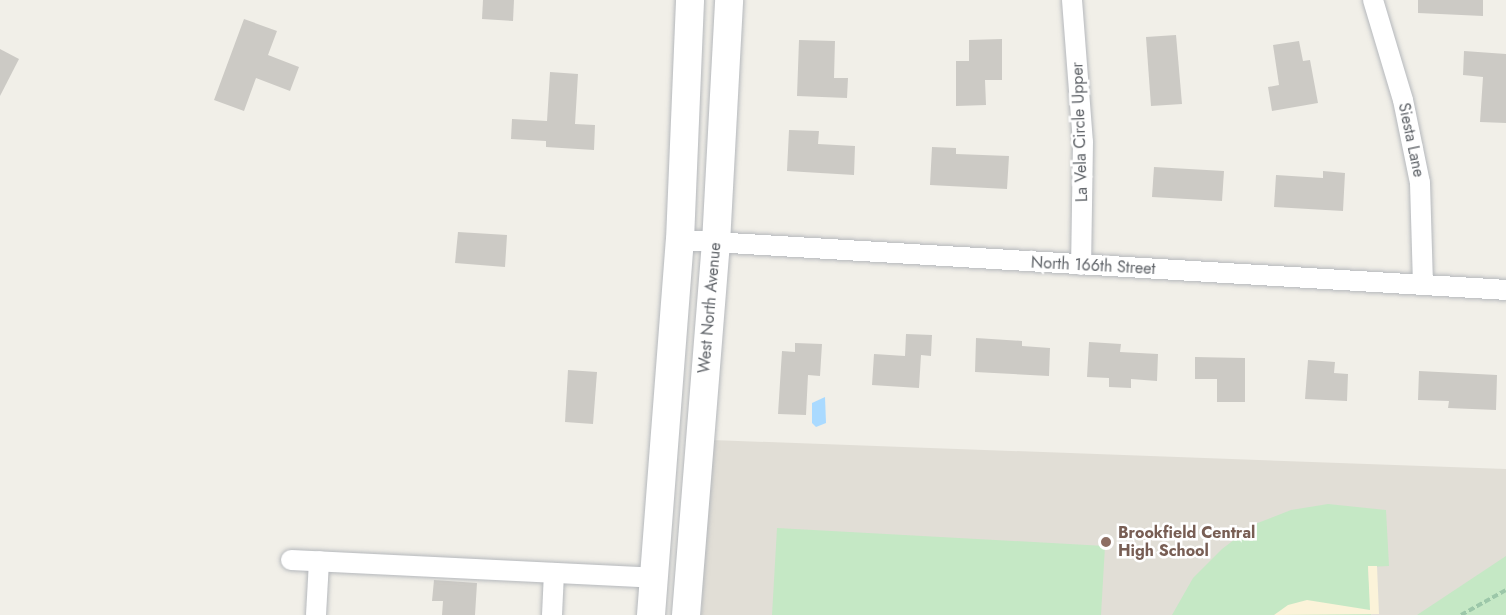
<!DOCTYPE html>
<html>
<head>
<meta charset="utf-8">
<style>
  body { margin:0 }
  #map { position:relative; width:1506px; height:615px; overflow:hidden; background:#f1efe8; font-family:Jost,sans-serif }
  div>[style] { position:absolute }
  .education>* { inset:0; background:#e1ded6 }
  .green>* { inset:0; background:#c5e8c5 }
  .sand>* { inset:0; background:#fbf3d9 }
  .water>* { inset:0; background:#aadaff }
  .building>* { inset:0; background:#cccac5 }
  .path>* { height:4px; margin-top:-2px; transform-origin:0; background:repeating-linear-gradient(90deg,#9cc7a9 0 6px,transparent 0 9px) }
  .roads { filter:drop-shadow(0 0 2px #b5b8bc) drop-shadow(0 0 2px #b5b8bc) }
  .minor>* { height:20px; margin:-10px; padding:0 10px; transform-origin:10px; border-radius:10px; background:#fff }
  .secondary>* { height:28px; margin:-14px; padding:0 14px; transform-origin:14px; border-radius:14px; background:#fff }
  .dots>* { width:16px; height:16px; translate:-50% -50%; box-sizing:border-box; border:3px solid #fff; border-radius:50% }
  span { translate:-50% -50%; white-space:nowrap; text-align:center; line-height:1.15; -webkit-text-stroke:5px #fff; paint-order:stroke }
  .street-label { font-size:16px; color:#5f6368 }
  .education-label { font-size:16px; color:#785e54; font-weight:700 }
  .left { translate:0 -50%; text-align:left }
</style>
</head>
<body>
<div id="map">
  <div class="education">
    <div style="clip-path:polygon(712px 440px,1506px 469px,1506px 615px,701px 615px)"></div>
  </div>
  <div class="green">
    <div style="clip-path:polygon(1328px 504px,1386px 510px,1389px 566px,1368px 567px,1371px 615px,1172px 615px,1193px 578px,1222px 549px,1255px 524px,1291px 510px)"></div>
    <div style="clip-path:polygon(777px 528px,1105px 546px,1101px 615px,772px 615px)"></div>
    <div style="clip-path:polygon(1506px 556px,1506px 615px,1417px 615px)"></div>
  </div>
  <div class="sand">
    <div style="clip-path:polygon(1368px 566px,1377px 566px,1379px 614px,1274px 615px,1288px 605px,1307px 600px,1370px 610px)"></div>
  </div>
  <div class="water">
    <div style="clip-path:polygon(825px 397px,826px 423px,816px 427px,812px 423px,812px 403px)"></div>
  </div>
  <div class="building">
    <div style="clip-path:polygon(483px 0,514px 0,513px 21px,482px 19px)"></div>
    <div style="clip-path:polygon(1418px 0,1483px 0,1483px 16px,1418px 13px)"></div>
    <div style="clip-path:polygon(244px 19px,277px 31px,268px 55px,299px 67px,290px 91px,256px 78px,244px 111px,214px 100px)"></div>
    <div style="clip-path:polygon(1176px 35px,1182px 104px,1151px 106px,1146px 37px)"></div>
    <div style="clip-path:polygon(1002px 39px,1002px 80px,985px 80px,986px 105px,956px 106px,956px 61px,969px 61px,969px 40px)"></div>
    <div style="clip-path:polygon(799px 40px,835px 41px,834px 78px,848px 78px,847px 98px,797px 96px)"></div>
    <div style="clip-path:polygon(1299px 41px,1303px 61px,1310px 60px,1318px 103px,1272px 111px,1268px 87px,1279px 85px,1273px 45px)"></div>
    <div style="clip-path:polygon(0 49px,19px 59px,0 96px)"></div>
    <div style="clip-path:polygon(1464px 51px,1506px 54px,1506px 123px,1480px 122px,1483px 77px,1463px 75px)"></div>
    <div style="clip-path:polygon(550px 72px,578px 74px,575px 124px,595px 125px,594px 150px,546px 147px,546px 141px,511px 139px,512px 119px,547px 121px)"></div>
    <div style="clip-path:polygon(789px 130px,819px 131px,818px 144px,855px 146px,854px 175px,787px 171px)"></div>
    <div style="clip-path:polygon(932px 147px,956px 148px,956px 154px,1009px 156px,1007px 189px,930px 185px)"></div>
    <div style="clip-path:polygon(1154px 167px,1224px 171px,1222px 201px,1152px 197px)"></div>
    <div style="clip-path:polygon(1323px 171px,1345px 173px,1343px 211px,1274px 207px,1276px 175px,1323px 178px)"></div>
    <div style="clip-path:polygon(458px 232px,507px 235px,505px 267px,455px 263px)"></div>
    <div style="clip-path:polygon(906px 334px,932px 335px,931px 356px,921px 355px,919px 388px,872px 385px,874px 354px,905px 356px)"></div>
    <div style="clip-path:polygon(976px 338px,1022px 341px,1022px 346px,1050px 348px,1049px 376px,975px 372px)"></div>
    <div style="clip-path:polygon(1089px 342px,1121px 344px,1120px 352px,1158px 354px,1157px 381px,1131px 379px,1131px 388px,1109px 387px,1109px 378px,1087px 377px)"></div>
    <div style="clip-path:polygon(795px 343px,822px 344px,820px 376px,808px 375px,806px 415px,778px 414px,782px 351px,795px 352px)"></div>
    <div style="clip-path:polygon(1195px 357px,1245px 358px,1245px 402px,1217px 402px,1217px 379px,1195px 379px)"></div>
    <div style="clip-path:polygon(1308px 360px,1335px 362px,1334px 373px,1348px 374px,1347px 401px,1305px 399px)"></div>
    <div style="clip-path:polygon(568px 370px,597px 372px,593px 424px,565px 422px)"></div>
    <div style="clip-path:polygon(1419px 371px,1497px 375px,1496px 410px,1448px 408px,1449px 401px,1418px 400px)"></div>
    <div style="clip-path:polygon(434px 580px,477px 583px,475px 615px,442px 615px,443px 601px,432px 601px)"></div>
  </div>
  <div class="path">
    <div style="left:1461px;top:615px;width:51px;rotate:-29.1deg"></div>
  </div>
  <div class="roads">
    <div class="minor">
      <div style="left:1072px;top:0;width:142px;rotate:85.6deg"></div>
      <div style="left:1083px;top:142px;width:123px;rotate:90.9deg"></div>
      <div style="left:1373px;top:0;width:104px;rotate:73.3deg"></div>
      <div style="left:1403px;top:100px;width:85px;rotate:78.4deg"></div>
      <div style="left:1420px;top:183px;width:101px;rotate:88.3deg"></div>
      <div style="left:680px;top:240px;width:828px;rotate:3.46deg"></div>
      <div style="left:291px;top:560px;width:364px;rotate:2.8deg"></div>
      <div style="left:316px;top:615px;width:54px;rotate:-86.8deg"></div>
      <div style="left:552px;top:615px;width:42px;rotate:-87.3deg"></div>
    </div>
    <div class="secondary">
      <div style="left:651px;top:615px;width:376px;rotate:-85.6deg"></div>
      <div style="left:680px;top:240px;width:240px;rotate:-87.6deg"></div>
      <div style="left:686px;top:615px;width:373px;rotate:-85.4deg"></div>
      <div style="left:716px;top:243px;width:243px;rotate:-86.9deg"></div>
    </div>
  </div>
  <div class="dots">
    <div style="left:1106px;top:542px;background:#8d6e63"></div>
  </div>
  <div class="street-label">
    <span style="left:1080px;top:132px;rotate:-92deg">La Vela Circle Upper</span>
    <span style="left:1411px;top:140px;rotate:78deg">Siesta Lane</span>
    <span style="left:1093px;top:266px;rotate:3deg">North 166th Street</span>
    <span style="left:710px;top:308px;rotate:-85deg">West North Avenue</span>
  </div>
  <div class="education-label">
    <span class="left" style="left:1118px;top:542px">Brookfield Central<br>High School</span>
  </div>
</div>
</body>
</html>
